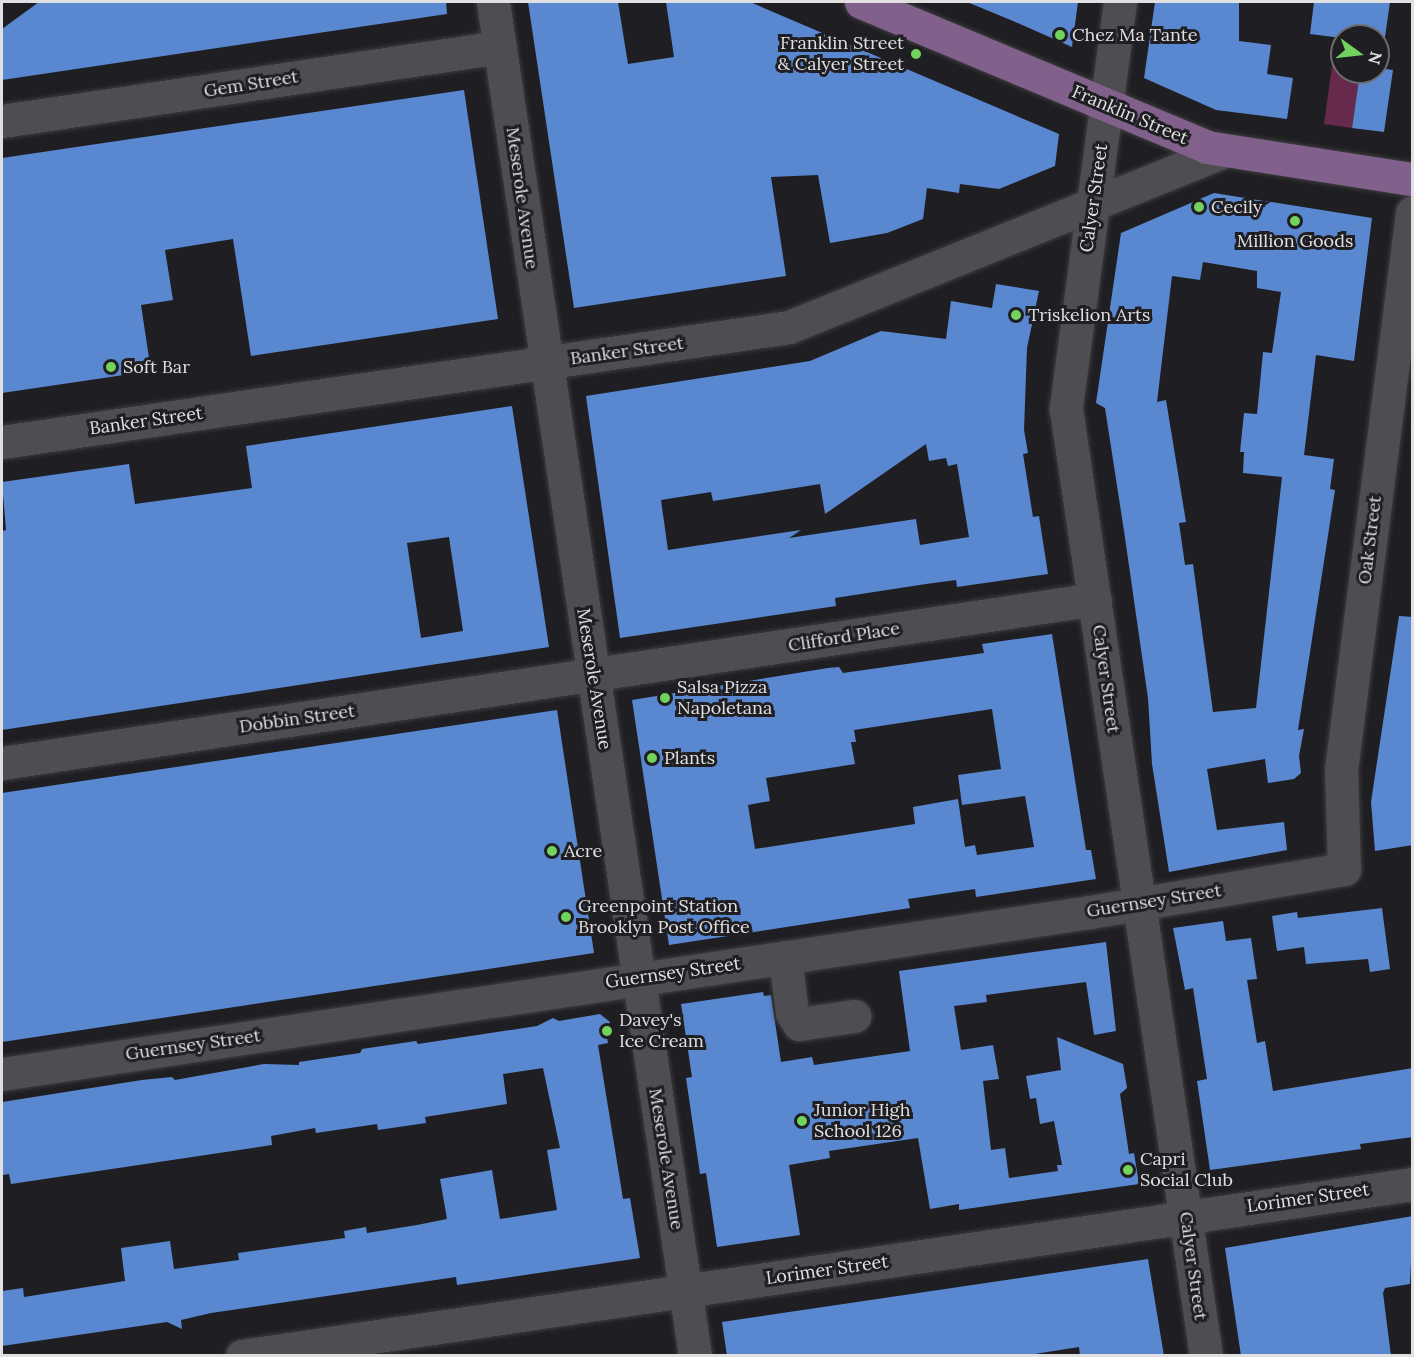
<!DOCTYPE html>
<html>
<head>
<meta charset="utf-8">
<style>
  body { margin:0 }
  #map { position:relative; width:1414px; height:1357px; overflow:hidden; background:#1f1f23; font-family:Lora,serif }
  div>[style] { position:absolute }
  .green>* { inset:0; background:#67294c }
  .building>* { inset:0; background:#5988d0 }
  .roads { filter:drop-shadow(0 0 2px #3d3d3f) drop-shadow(0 0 2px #3d3d3f) }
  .minor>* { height:33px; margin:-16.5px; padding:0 16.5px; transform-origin:16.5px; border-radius:16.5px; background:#4e4e52 }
  .major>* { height:33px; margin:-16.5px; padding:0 16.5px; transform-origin:16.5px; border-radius:16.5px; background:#81618c }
  .dots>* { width:16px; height:16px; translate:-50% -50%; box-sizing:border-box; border:3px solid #1f1f23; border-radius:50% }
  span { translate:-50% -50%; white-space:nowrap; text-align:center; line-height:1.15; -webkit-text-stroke:6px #1f1f23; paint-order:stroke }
  .poi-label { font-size:18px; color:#e0e0e2 }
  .left { translate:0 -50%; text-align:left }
  .right { translate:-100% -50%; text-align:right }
  .street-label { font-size:18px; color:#e0e0e2 }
  .frame { position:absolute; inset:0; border:3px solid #e0e0e2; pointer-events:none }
  .north { position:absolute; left:1330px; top:24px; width:60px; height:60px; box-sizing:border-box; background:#1f1f23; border:2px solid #6c6c6f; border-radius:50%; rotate:105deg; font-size:16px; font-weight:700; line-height:24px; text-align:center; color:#e0e0e2 }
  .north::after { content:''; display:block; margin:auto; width:21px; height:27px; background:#72d25e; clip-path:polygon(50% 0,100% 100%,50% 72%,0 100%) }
</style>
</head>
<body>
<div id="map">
  <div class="green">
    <div style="clip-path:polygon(1336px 38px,1342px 38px,1342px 72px,1360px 72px,1352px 128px,1324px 124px)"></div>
  </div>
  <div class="building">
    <div style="clip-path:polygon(39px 2px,446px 2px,447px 14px,2px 80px,2px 29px)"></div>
    <div style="clip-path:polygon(528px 2px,618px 2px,628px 64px,674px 57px,666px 2px,750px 2px,1059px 134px,1055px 166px,999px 189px,960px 184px,959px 193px,927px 188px,923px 219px,887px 233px,830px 243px,818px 175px,771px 177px,786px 276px,574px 308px)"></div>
    <div style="clip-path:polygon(967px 2px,1078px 2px,1072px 47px,1013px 21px)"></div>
    <div style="clip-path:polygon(1155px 2px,1239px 2px,1239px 41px,1271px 45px,1267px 74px,1293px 78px,1287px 119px,1216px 110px,1144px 78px)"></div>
    <div style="clip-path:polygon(1314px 2px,1390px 2px,1384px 44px,1378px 43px,1378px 36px,1342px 38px,1310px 34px)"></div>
    <div style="clip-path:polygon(1378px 68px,1393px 70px,1384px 132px,1352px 128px,1360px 72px,1378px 72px)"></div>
    <div style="clip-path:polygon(464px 90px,498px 319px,251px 356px,233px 239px,165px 250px,173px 300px,141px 305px,151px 371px,2px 393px,2px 158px)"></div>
    <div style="clip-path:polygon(evenodd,1214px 193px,1372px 218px,1354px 361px,1316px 355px,1304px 455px,1334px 459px,1330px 489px,1335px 490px,1298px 730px,1304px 729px,1299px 756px,1301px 773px,1294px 779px,1268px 783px,1265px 759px,1207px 769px,1217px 830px,1284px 822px,1287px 850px,1169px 872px,1152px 764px,1148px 698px,1124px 531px,1105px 408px,1096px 403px,1121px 233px,1214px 193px,1203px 262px,1257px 271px,1257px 288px,1281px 292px,1272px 353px,1263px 352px,1257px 414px,1244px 413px,1240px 452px,1244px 452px,1243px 473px,1282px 477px,1256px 708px,1213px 712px,1193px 564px,1185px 565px,1179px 523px,1186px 522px,1166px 400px,1157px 402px,1172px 276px,1200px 280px,1203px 262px)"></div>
    <div style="clip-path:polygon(evenodd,996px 284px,1039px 291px,1027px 348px,1024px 430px,1028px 453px,1023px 454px,1033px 517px,1039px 516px,1048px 574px,957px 587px,956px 580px,926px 584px,835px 598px,836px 606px,620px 638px,586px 396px,810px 361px,881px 331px,946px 339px,951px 301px,992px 308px,996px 284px,926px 444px,929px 461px,946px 458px,948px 466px,957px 464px,969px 537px,920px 545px,916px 519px,789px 538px,801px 530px,668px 550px,661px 500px,711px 492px,713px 501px,820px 484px,825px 514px,926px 444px)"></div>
    <div style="clip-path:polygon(evenodd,512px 406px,549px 647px,2px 730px,2px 531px,6px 530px,2px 482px,129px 464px,135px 504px,252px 488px,246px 446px,512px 406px,449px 537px,463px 631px,421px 638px,407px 543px,449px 537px)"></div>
    <div style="clip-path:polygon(1399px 616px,1413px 617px,1413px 845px,1375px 851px,1371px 802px)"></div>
    <div style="clip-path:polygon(evenodd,1052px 634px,1086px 850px,1091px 850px,1096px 879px,976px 897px,975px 889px,908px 899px,910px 908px,669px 945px,632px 700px,828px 668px,839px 667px,843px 673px,984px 653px,982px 644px,1052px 634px,992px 709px,1001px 769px,958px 775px,962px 805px,1025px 796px,1034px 847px,977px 855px,975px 845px,965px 847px,958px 799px,913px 807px,915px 824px,755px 849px,748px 805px,770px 801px,766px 778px,855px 764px,851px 742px,856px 742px,854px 730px,992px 709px)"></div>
    <div style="clip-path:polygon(557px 710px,594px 953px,2px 1042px,2px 793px)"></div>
    <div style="clip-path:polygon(1382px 908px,1390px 969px,1370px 972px,1368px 959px,1306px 964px,1304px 947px,1277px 951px,1272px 916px,1297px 912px,1298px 918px)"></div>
    <div style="clip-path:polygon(1223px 921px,1226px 941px,1251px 938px,1257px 979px,1247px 980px,1257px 1043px,1265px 1041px,1273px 1091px,1413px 1068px,1413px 1137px,1360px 1144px,1361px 1149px,1210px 1170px,1197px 1081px,1207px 1079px,1193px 988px,1185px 990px,1173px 928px)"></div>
    <div style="clip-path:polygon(1106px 942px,1116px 1031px,1094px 1035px,1086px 982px,986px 995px,987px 1002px,954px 1006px,961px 1050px,993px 1045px,999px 1079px,983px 1081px,991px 1150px,1005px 1148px,1009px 1178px,1058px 1171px,1057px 1165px,1062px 1165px,1054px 1121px,1040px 1124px,1036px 1098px,1030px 1099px,1026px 1076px,1061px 1070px,1057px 1037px,1123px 1064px,1127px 1088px,1120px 1094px,1129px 1154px,1134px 1153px,1139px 1184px,959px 1210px,959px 1204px,930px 1209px,918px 1138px,829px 1151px,830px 1158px,789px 1165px,800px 1235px,717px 1247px,706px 1173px,700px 1174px,686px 1078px,692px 1077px,681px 1004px,763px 992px,764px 996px,771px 995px,781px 1062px,812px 1057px,814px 1065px,910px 1051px,899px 971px)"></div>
    <div style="clip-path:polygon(600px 1014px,610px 1022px,606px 1032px,608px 1043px,598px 1045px,623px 1199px,630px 1198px,640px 1258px,457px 1285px,456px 1277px,211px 1313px,181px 1320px,182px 1329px,167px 1322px,2px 1346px,2px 1291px,23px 1288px,24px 1297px,125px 1281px,121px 1248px,170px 1241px,174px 1269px,239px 1260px,238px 1253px,345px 1238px,344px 1231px,366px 1227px,367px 1233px,417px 1225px,447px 1219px,440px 1179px,492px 1170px,500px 1219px,557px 1210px,547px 1150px,560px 1148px,543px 1068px,503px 1074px,507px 1104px,425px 1117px,426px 1123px,378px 1130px,377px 1124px,316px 1133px,315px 1128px,271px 1136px,272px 1145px,11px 1184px,9px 1174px,3px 1175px,2px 1162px,2px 1102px,142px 1080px,172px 1077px,175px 1080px,264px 1064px,299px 1065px,299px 1062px,360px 1053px,362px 1049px,416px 1041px,418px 1044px,537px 1026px,553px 1018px,559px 1021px)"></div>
    <div style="clip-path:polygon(1413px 1216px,1410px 1284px,1385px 1288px,1383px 1293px,1391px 1356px,1241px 1356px,1225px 1248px)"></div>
    <div style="clip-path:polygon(1148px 1259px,1164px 1356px,1080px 1356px,1079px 1347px,1022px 1356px,727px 1356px,722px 1322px)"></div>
  </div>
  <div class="roads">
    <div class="minor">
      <div style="left:493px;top:2px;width:1369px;rotate:81.51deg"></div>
      <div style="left:1120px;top:2px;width:411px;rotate:97.6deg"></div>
      <div style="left:1066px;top:409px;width:957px;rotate:81.59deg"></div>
      <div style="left:2px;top:121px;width:503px;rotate:-8.45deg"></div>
      <div style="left:2px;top:442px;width:795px;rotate:-8.31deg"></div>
      <div style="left:789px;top:327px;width:469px;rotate:-22deg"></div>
      <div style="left:2px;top:763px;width:1105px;rotate:-8.53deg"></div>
      <div style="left:785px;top:957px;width:56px;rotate:82.9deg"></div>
      <div style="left:792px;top:1013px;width:13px;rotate:58deg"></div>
      <div style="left:799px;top:1024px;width:56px;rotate:-8.3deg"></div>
      <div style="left:2px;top:1074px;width:1100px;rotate:-8.47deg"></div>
      <div style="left:1090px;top:912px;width:258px;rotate:-9.6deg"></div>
      <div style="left:1344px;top:869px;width:99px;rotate:-91.7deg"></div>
      <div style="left:1341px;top:770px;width:562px;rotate:-82.74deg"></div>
      <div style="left:242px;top:1356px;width:1183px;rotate:-8.36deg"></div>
    </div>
    <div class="major">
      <div style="left:861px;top:2px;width:375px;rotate:22.7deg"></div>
      <div style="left:1207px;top:147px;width:207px;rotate:8.9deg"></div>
    </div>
  </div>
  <div class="dots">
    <div style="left:1060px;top:35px;background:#72d25e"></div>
    <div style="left:916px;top:54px;background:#72d25e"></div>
    <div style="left:1199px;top:207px;background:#72d25e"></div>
    <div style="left:1295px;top:221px;background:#72d25e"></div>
    <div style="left:1016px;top:315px;background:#72d25e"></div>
    <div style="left:111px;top:367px;background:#72d25e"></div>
    <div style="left:665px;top:698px;background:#72d25e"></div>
    <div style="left:652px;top:758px;background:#72d25e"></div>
    <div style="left:552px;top:851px;background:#72d25e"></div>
    <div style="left:566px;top:917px;background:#72d25e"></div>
    <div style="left:607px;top:1031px;background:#72d25e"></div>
    <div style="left:802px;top:1121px;background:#72d25e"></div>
    <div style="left:1128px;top:1170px;background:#72d25e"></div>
  </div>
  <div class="poi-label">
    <span class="left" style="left:1072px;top:35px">Chez Ma Tante</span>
    <span class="right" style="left:904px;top:54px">Franklin Street<br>&amp; Calyer Street</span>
    <span class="left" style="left:1211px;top:207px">Cecily</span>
    <span style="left:1295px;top:241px">Million Goods</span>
    <span class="left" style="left:1028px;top:315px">Triskelion Arts</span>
    <span class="left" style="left:123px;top:367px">Soft Bar</span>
    <span class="left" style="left:677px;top:698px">Salsa Pizza<br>Napoletana</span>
    <span class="left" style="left:664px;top:758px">Plants</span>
    <span class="left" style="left:564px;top:851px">Acre</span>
    <span class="left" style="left:578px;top:917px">Greenpoint Station<br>Brooklyn Post Office</span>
    <span class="left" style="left:619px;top:1031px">Davey's<br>Ice Cream</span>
    <span class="left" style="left:814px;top:1121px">Junior High<br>School 126</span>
    <span class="left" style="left:1140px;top:1170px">Capri<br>Social Club</span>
  </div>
  <div class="street-label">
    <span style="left:251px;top:84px;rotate:-9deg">Gem Street</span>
    <span style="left:1130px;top:115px;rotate:23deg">Franklin Street</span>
    <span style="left:522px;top:198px;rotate:82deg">Meserole Avenue</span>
    <span style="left:1094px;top:198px;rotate:-82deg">Calyer Street</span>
    <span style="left:627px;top:351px;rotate:-8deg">Banker Street</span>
    <span style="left:146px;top:421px;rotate:-8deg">Banker Street</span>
    <span style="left:1370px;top:540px;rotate:-83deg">Oak Street</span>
    <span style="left:844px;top:637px;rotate:-9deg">Clifford Place</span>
    <span style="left:594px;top:679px;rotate:81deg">Meserole Avenue</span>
    <span style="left:1106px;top:679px;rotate:82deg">Calyer Street</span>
    <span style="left:297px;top:719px;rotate:-8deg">Dobbin Street</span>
    <span style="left:1154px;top:901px;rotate:-9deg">Guernsey Street</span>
    <span style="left:673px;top:973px;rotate:-8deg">Guernsey Street</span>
    <span style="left:193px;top:1045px;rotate:-8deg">Guernsey Street</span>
    <span style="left:666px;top:1159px;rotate:81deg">Meserole Avenue</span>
    <span style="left:1308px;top:1198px;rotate:-8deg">Lorimer Street</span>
    <span style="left:1193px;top:1266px;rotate:82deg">Calyer Street</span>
    <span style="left:827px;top:1270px;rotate:-8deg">Lorimer Street</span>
  </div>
  <div class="frame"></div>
  <div class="north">N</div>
</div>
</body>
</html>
